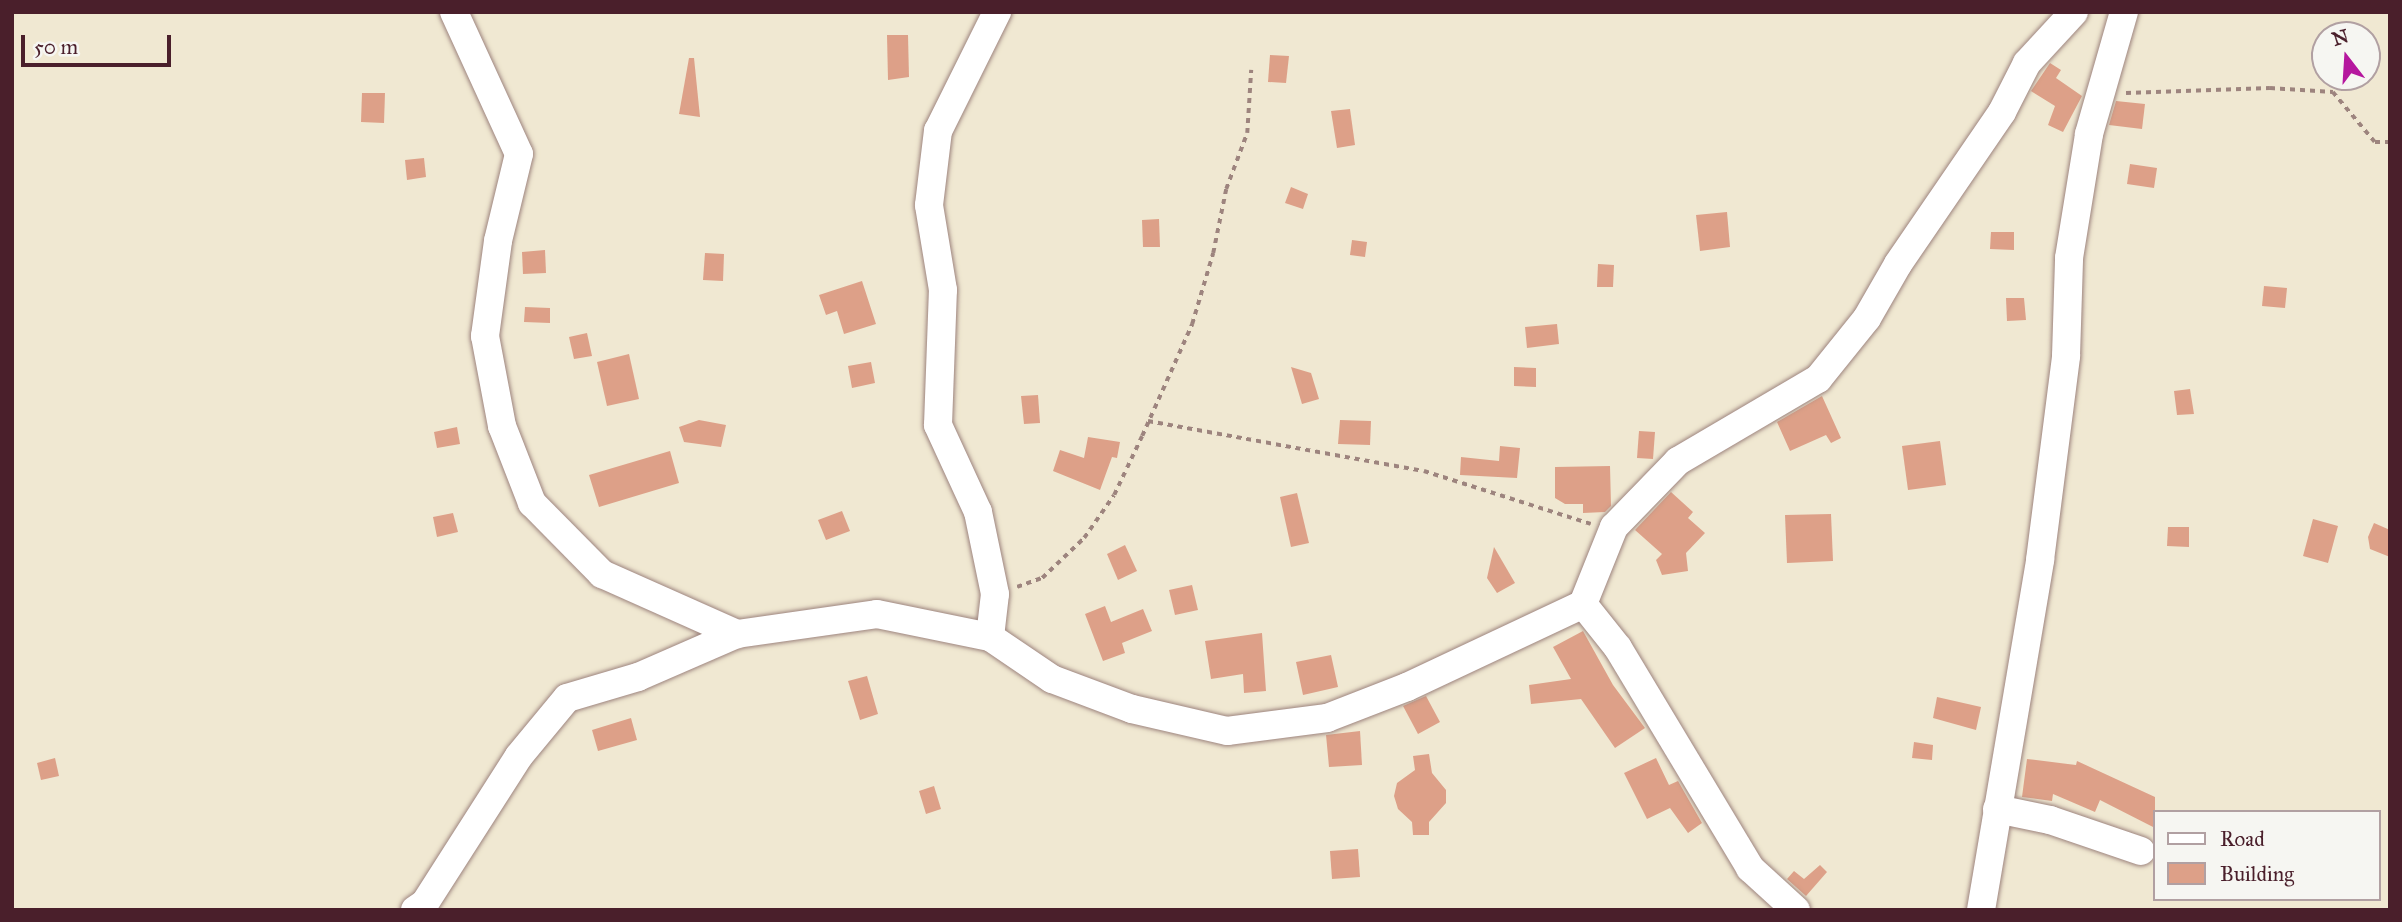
<!DOCTYPE html>
<html>
<head>
<meta charset="utf-8">
<style>
  body { margin:0 }
  #map { position:relative; width:2402px; height:922px; overflow:hidden; background:#f0e8d2; font-family:"IM FELL Great Primer",serif }
  div>[style] { position:absolute }
  .building>* { inset:0; background:#dda088 }
  .path>* { height:3.5px; margin-top:-1.75px; transform-origin:0; background:repeating-linear-gradient(90deg,#9d847e 0 5px,transparent 0 10px) }
  .roads { filter:drop-shadow(0 0 2px #9d847e) drop-shadow(0 0 2px #9d847e) }
  .minor>* { height:28px; margin:-14px; padding:0 14px; transform-origin:14px; border-radius:14px; background:#fff }
  span { translate:-50% -50%; white-space:nowrap; text-align:center; line-height:1.15; -webkit-text-stroke:6px #f6f6f2; paint-order:stroke }
  .frame { position:absolute; inset:0; border:14px solid #4a1f2b; pointer-events:none }
  .legend { position:absolute; left:2153px; top:810px; width:228px; height:91px; box-sizing:border-box; background:#f6f6f2; border:2px solid #b1a0a2; margin:0; padding:9px 12px; list-style:none; font-size:21px; color:#4a1f2b }
  .legend li { display:flex; align-items:center; gap:14px; height:35px }
  .legend b { width:35px; border:2px solid #b1a0a2 }
  .north { position:absolute; left:2311px; top:21px; width:70px; height:70px; box-sizing:border-box; background:#f6f6f2; border:2px solid #b1a0a2; border-radius:50%; rotate:343deg; font-size:19px; font-weight:700; line-height:28px; text-align:center; color:#4a1f2b }
  .north::after { content:''; display:block; margin:auto; width:24px; height:32px; background:#b5179e; clip-path:polygon(50% 0,100% 100%,50% 72%,0 100%) }
  .scale { position:absolute; left:21px; top:35px; width:150px; height:32px; box-sizing:border-box; border:4px solid #4a1f2b; border-top:0; padding-left:9px; font-size:21px; line-height:24px; white-space:nowrap; color:#4a1f2b; -webkit-text-stroke:5px #f6f6f2; paint-order:stroke }
</style>
</head>
<body>
<div id="map">
  <div class="building">
    <div style="clip-path:polygon(887px 35px,908px 35px,909px 77px,888px 80px)"></div>
    <div style="clip-path:polygon(1270px 55px,1289px 56px,1286px 83px,1268px 82px)"></div>
    <div style="clip-path:polygon(689px 58px,694px 58px,700px 117px,679px 114px)"></div>
    <div style="clip-path:polygon(2050px 63px,2061px 70px,2056px 78px,2082px 96px,2063px 132px,2048px 125px,2055px 106px,2031px 91px)"></div>
    <div style="clip-path:polygon(362px 93px,385px 93px,384px 123px,361px 122px)"></div>
    <div style="clip-path:polygon(2116px 101px,2145px 104px,2142px 129px,2109px 125px)"></div>
    <div style="clip-path:polygon(1350px 109px,1355px 145px,1337px 148px,1331px 111px)"></div>
    <div style="clip-path:polygon(424px 158px,426px 177px,407px 180px,405px 160px)"></div>
    <div style="clip-path:polygon(2130px 164px,2157px 168px,2154px 188px,2127px 184px)"></div>
    <div style="clip-path:polygon(1291px 187px,1308px 194px,1303px 209px,1285px 203px)"></div>
    <div style="clip-path:polygon(1727px 212px,1730px 247px,1700px 251px,1696px 215px)"></div>
    <div style="clip-path:polygon(1159px 219px,1160px 247px,1143px 247px,1142px 220px)"></div>
    <div style="clip-path:polygon(1991px 232px,2014px 232px,2014px 250px,1990px 249px)"></div>
    <div style="clip-path:polygon(1352px 240px,1367px 242px,1365px 257px,1350px 255px)"></div>
    <div style="clip-path:polygon(545px 250px,546px 273px,523px 274px,522px 252px)"></div>
    <div style="clip-path:polygon(705px 253px,724px 254px,723px 281px,703px 280px)"></div>
    <div style="clip-path:polygon(1598px 264px,1614px 265px,1613px 287px,1597px 287px)"></div>
    <div style="clip-path:polygon(862px 281px,876px 324px,844px 334px,837px 311px,826px 315px,819px 295px)"></div>
    <div style="clip-path:polygon(2264px 286px,2287px 288px,2285px 308px,2262px 306px)"></div>
    <div style="clip-path:polygon(2006px 298px,2024px 298px,2026px 320px,2007px 321px)"></div>
    <div style="clip-path:polygon(525px 307px,550px 308px,550px 323px,524px 322px)"></div>
    <div style="clip-path:polygon(1557px 324px,1559px 344px,1527px 348px,1525px 327px)"></div>
    <div style="clip-path:polygon(587px 333px,592px 356px,574px 359px,569px 337px)"></div>
    <div style="clip-path:polygon(629px 354px,639px 399px,607px 406px,597px 362px)"></div>
    <div style="clip-path:polygon(871px 362px,875px 383px,852px 388px,848px 366px)"></div>
    <div style="clip-path:polygon(1291px 367px,1311px 373px,1319px 399px,1302px 404px)"></div>
    <div style="clip-path:polygon(1514px 367px,1536px 368px,1536px 387px,1514px 386px)"></div>
    <div style="clip-path:polygon(2190px 389px,2194px 414px,2177px 415px,2174px 391px)"></div>
    <div style="clip-path:polygon(1038px 395px,1040px 423px,1024px 424px,1021px 396px)"></div>
    <div style="clip-path:polygon(1822px 396px,1841px 438px,1831px 443px,1826px 435px,1790px 451px,1777px 422px)"></div>
    <div style="clip-path:polygon(699px 420px,726px 425px,721px 447px,684px 442px,679px 427px)"></div>
    <div style="clip-path:polygon(1340px 420px,1371px 421px,1370px 445px,1338px 444px)"></div>
    <div style="clip-path:polygon(457px 427px,460px 444px,437px 448px,434px 432px)"></div>
    <div style="clip-path:polygon(1639px 431px,1655px 432px,1653px 459px,1637px 458px)"></div>
    <div style="clip-path:polygon(1088px 437px,1120px 442px,1117px 458px,1112px 457px,1100px 490px,1053px 471px,1060px 450px,1084px 458px)"></div>
    <div style="clip-path:polygon(1940px 441px,1946px 485px,1908px 490px,1902px 446px)"></div>
    <div style="clip-path:polygon(1500px 446px,1520px 448px,1517px 478px,1460px 475px,1461px 457px,1499px 461px)"></div>
    <div style="clip-path:polygon(670px 451px,679px 483px,599px 507px,589px 475px)"></div>
    <div style="clip-path:polygon(1610px 466px,1611px 506px,1605px 512px,1583px 513px,1583px 504px,1565px 504px,1555px 498px,1555px 467px)"></div>
    <div style="clip-path:polygon(1671px 492px,1693px 512px,1688px 518px,1705px 533px,1686px 553px,1688px 571px,1662px 575px,1656px 560px,1662px 554px,1635px 530px)"></div>
    <div style="clip-path:polygon(1297px 493px,1309px 543px,1291px 547px,1280px 497px)"></div>
    <div style="clip-path:polygon(842px 511px,850px 531px,826px 540px,818px 520px)"></div>
    <div style="clip-path:polygon(453px 513px,458px 532px,437px 537px,433px 517px)"></div>
    <div style="clip-path:polygon(1831px 514px,1833px 561px,1787px 563px,1785px 515px)"></div>
    <div style="clip-path:polygon(2313px 519px,2338px 526px,2328px 563px,2303px 556px)"></div>
    <div style="clip-path:polygon(2374px 523px,2390px 530px,2390px 557px,2370px 549px,2368px 537px)"></div>
    <div style="clip-path:polygon(2168px 527px,2189px 527px,2189px 547px,2167px 546px)"></div>
    <div style="clip-path:polygon(1125px 545px,1137px 571px,1118px 580px,1107px 554px)"></div>
    <div style="clip-path:polygon(1494px 547px,1515px 583px,1497px 593px,1487px 578px)"></div>
    <div style="clip-path:polygon(1192px 585px,1198px 610px,1175px 615px,1169px 590px)"></div>
    <div style="clip-path:polygon(1105px 606px,1111px 622px,1143px 609px,1152px 631px,1122px 643px,1125px 653px,1103px 661px,1085px 614px)"></div>
    <div style="clip-path:polygon(1583px 631px,1613px 685px,1645px 728px,1615px 748px,1581px 699px,1531px 704px,1529px 685px,1571px 679px,1553px 647px)"></div>
    <div style="clip-path:polygon(1262px 633px,1266px 691px,1244px 693px,1243px 674px,1211px 679px,1205px 641px)"></div>
    <div style="clip-path:polygon(1331px 655px,1338px 687px,1303px 695px,1296px 662px)"></div>
    <div style="clip-path:polygon(867px 676px,878px 714px,860px 720px,848px 681px)"></div>
    <div style="clip-path:polygon(1426px 696px,1440px 722px,1418px 734px,1403px 706px)"></div>
    <div style="clip-path:polygon(1937px 697px,1981px 707px,1976px 730px,1933px 718px)"></div>
    <div style="clip-path:polygon(631px 718px,637px 740px,598px 751px,592px 730px)"></div>
    <div style="clip-path:polygon(1360px 731px,1362px 765px,1329px 767px,1326px 735px)"></div>
    <div style="clip-path:polygon(1914px 742px,1933px 745px,1932px 760px,1912px 758px)"></div>
    <div style="clip-path:polygon(1429px 754px,1432px 773px,1446px 790px,1446px 803px,1429px 822px,1429px 835px,1413px 835px,1412px 822px,1398px 809px,1394px 796px,1397px 783px,1415px 770px,1413px 756px)"></div>
    <div style="clip-path:polygon(55px 758px,59px 776px,41px 780px,37px 763px)"></div>
    <div style="clip-path:polygon(1656px 758px,1669px 785px,1678px 781px,1702px 823px,1688px 833px,1670px 808px,1647px 819px,1624px 773px)"></div>
    <div style="clip-path:polygon(2027px 759px,2076px 765px,2077px 761px,2155px 797px,2155px 828px,2100px 800px,2095px 812px,2053px 794px,2052px 801px,2022px 797px)"></div>
    <div style="clip-path:polygon(934px 786px,941px 809px,926px 814px,919px 791px)"></div>
    <div style="clip-path:polygon(1358px 849px,1360px 877px,1332px 879px,1330px 851px)"></div>
    <div style="clip-path:polygon(1820px 865px,1827px 872px,1806px 896px,1787px 879px,1794px 871px,1804px 879px)"></div>
  </div>
  <div class="path">
    <div style="left:2126px;top:93px;width:144px;rotate:-2deg"></div>
    <div style="left:2270px;top:88px;width:63px;rotate:3.6deg"></div>
    <div style="left:2333px;top:92px;width:65px;rotate:50deg"></div>
    <div style="left:2375px;top:142px;width:15px"></div>
    <div style="left:1148px;top:421px;width:280px;rotate:10.3deg"></div>
    <div style="left:1424px;top:471px;width:175px;rotate:17.6deg"></div>
    <div style="left:1017px;top:587px;width:27px;rotate:-20deg"></div>
    <div style="left:1042px;top:578px;width:58px;rotate:-43.6deg"></div>
    <div style="left:1084px;top:538px;width:52px;rotate:-55.1deg"></div>
    <div style="left:1114px;top:495px;width:65px;rotate:-64.6deg"></div>
    <div style="left:1142px;top:436px;width:123px;rotate:-65.9deg"></div>
    <div style="left:1192px;top:324px;width:74px;rotate:-73.5deg"></div>
    <div style="left:1213px;top:253px;width:65px;rotate:-78.5deg"></div>
    <div style="left:1226px;top:189px;width:60px;rotate:-69.4deg"></div>
    <div style="left:1247px;top:133px;width:63px;rotate:-86.4deg"></div>
  </div>
  <div class="roads">
    <div class="minor">
      <div style="left:454px;top:12px;width:156px;rotate:65.4deg"></div>
      <div style="left:519px;top:154px;width:89px;rotate:103.6deg"></div>
      <div style="left:498px;top:241px;width:96px;rotate:97.8deg"></div>
      <div style="left:485px;top:336px;width:92px;rotate:79.3deg"></div>
      <div style="left:502px;top:426px;width:83px;rotate:68.7deg"></div>
      <div style="left:532px;top:503px;width:100px;rotate:45.4deg"></div>
      <div style="left:602px;top:574px;width:148px;rotate:24deg"></div>
      <div style="left:1583px;top:604px;width:83px;rotate:-68.1deg"></div>
      <div style="left:1614px;top:527px;width:92px;rotate:-45.9deg"></div>
      <div style="left:1678px;top:461px;width:162px;rotate:-30.4deg"></div>
      <div style="left:1818px;top:379px;width:78px;rotate:-51.2deg"></div>
      <div style="left:1867px;top:318px;width:62px;rotate:-60.1deg"></div>
      <div style="left:1898px;top:264px;width:184px;rotate:-55.6deg"></div>
      <div style="left:2002px;top:112px;width:55px;rotate:-63deg"></div>
      <div style="left:2027px;top:63px;width:69px;rotate:-47.3deg"></div>
      <div style="left:990px;top:637px;width:43px;rotate:-83.4deg"></div>
      <div style="left:995px;top:594px;width:84px;rotate:-101.7deg"></div>
      <div style="left:978px;top:512px;width:96px;rotate:-114.7deg"></div>
      <div style="left:938px;top:425px;width:135px;rotate:-87.9deg"></div>
      <div style="left:943px;top:290px;width:86px;rotate:-99.4deg"></div>
      <div style="left:929px;top:205px;width:75px;rotate:-83.1deg"></div>
      <div style="left:938px;top:131px;width:133px;rotate:-63.6deg"></div>
      <div style="left:1997px;top:809px;width:54px;rotate:11.7deg"></div>
      <div style="left:2050px;top:820px;width:96px;rotate:18.8deg"></div>
      <div style="left:415px;top:910px;width:12px;rotate:-35deg"></div>
      <div style="left:425px;top:903px;width:174px;rotate:-57.4deg"></div>
      <div style="left:519px;top:756px;width:75px;rotate:-50.4deg"></div>
      <div style="left:567px;top:698px;width:74px;rotate:-16.5deg"></div>
      <div style="left:638px;top:677px;width:108px;rotate:-23.5deg"></div>
      <div style="left:737px;top:634px;width:141px;rotate:-8.1deg"></div>
      <div style="left:877px;top:614px;width:115px;rotate:11.5deg"></div>
      <div style="left:990px;top:637px;width:75px;rotate:34.1deg"></div>
      <div style="left:1052px;top:679px;width:85px;rotate:20.6deg"></div>
      <div style="left:1132px;top:709px;width:98px;rotate:13deg"></div>
      <div style="left:1227px;top:731px;width:101px;rotate:-7.4deg"></div>
      <div style="left:1327px;top:718px;width:86px;rotate:-21.2deg"></div>
      <div style="left:1407px;top:687px;width:195px;rotate:-25.2deg"></div>
      <div style="left:1583px;top:604px;width:56px;rotate:51.5deg"></div>
      <div style="left:1618px;top:648px;width:257px;rotate:59deg"></div>
      <div style="left:1750px;top:868px;width:62px;rotate:42.4deg"></div>
      <div style="left:1981px;top:910px;width:355px;rotate:-80.4deg"></div>
      <div style="left:2040px;top:560px;width:206px;rotate:-82.7deg"></div>
      <div style="left:2066px;top:356px;width:98px;rotate:-88.2deg"></div>
      <div style="left:2069px;top:258px;width:126px;rotate:-80.8deg"></div>
      <div style="left:2089px;top:134px;width:127px;rotate:-74deg"></div>
    </div>
  </div>
  <div class="frame"></div>
  <ul class="legend">
  <li><b style="height:9px;background:#fff"></b>Road</li>
  <li><b style="height:19px;background:#dda088"></b>Building</li>
  </ul>
  <div class="north">N</div>
  <div class="scale">50 m</div>
</div>
</body>
</html>
